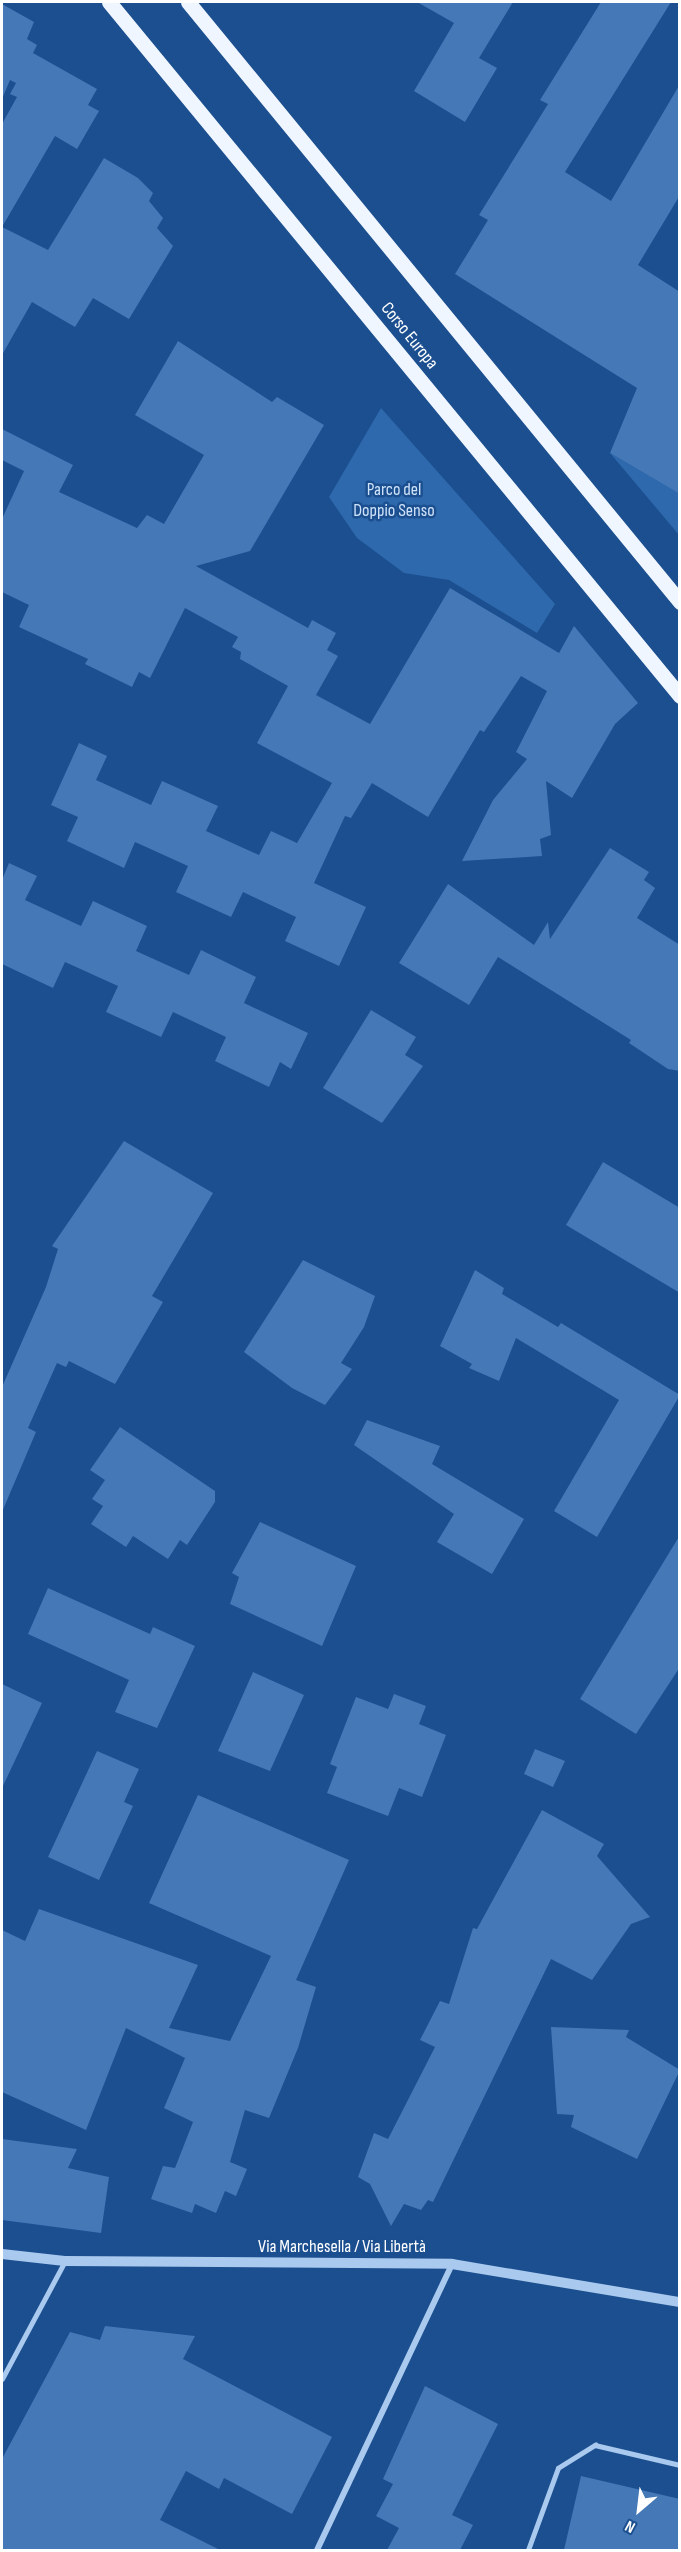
<!DOCTYPE html>
<html>
<head>
<meta charset="utf-8">
<style>
  body { margin:0 }
  #map { position:relative; width:681px; height:2552px; overflow:hidden; background:#1b4f8f; font-family:"Sofia Sans Condensed",sans-serif }
  div>[style] { position:absolute }
  .green>* { inset:0; background:#2e69ad }
  .building>* { inset:0; background:#4478b7 }
  .service>* { height:4.5px; margin:-2.25px; padding:0 2.25px; transform-origin:2.25px; border-radius:2.25px; background:#a9c9ee }
  .minor>* { height:6px; margin:-3px; padding:0 3px; transform-origin:3px; border-radius:3px; background:#a9c9ee }
  .tertiary>* { height:10px; margin:-5px; padding:0 5px; transform-origin:5px; border-radius:5px; background:#a9c9ee }
  .primary>* { height:15px; margin:-7.5px; padding:0 7.5px; transform-origin:7.5px; border-radius:7.5px; background:#f0f6ff }
  span { translate:-50% -50%; white-space:nowrap; text-align:center; line-height:1.15; -webkit-text-stroke:5px #1b4f8f; paint-order:stroke }
  .street-label { font-size:18px; color:#fff }
  .park-label { font-size:18px; color:#cfe3fa }
  .frame { position:absolute; inset:0; border:3px solid #fff; pointer-events:none }
  .north { position:absolute; left:609px; top:2480px; width:60px; height:60px; -webkit-text-stroke:4px #1b4f8f; paint-order:stroke; rotate:208deg; font-size:16px; font-weight:700; line-height:24px; text-align:center; color:#fff }
  .north::after { content:''; display:block; margin:auto; width:21px; height:27px; background:#fff; clip-path:polygon(50% 0,100% 100%,50% 72%,0 100%) }
</style>
</head>
<body>
<div id="map">
  <div class="green">
    <div style="clip-path:polygon(381px 408px,555px 604px,537px 633px,449px 580px,404px 573px,357px 538px,329px 497px)"></div>
    <div style="clip-path:polygon(610px 453px,679px 493px,679px 535px,674px 529px)"></div>
  </div>
  <div class="building">
    <div style="clip-path:polygon(417px 2px,513px 2px,479px 58px,497px 68px,465px 122px,414px 91px,454px 23px)"></div>
    <div style="clip-path:polygon(601px 2px,671px 2px,565px 172px,611px 201px,680px 84px,680px 195px,638px 265px,680px 292px,680px 494px,610px 453px,637px 388px,455px 274px,488px 220px,479px 215px,548px 104px,540px 100px)"></div>
    <div style="clip-path:polygon(2px 4px,34px 22px,27px 39px,37px 45px,33px 53px,97px 89px,88px 105px,99px 111px,77px 149px,55px 136px,2px 227px,48px 250px,104px 158px,138px 178px,153px 193px,149px 201px,163px 218px,157px 228px,173px 246px,129px 319px,93px 298px,75px 327px,32px 302px,2px 355px,2px 124px,17px 97px,10px 94px,16px 83px,10px 80px,2px 99px)"></div>
    <div style="clip-path:polygon(178px 341px,272px 402px,277px 397px,324px 425px,250px 551px,196px 566px,308px 628px,312px 620px,336px 633px,327px 650px,338px 656px,316px 695px,370px 724px,450px 588px,559px 653px,574px 626px,638px 703px,615px 724px,572px 798px,546px 781px,551px 835px,540px 839px,542px 856px,462px 861px,493px 800px,527px 759px,516px 752px,547px 691px,521px 676px,484px 732px,480px 730px,428px 817px,372px 783px,351px 818px,345px 816px,314px 883px,366px 907px,339px 966px,285px 941px,296px 917px,243px 892px,231px 917px,176px 892px,188px 866px,135px 842px,124px 868px,67px 841px,78px 817px,51px 805px,79px 743px,107px 756px,96px 780px,151px 805px,162px 781px,218px 806px,206px 831px,259px 855px,271px 831px,297px 843px,332px 783px,257px 743px,288px 686px,240px 659px,241px 652px,232px 647px,238px 637px,185px 608px,150px 678px,139px 672px,132px 687px,85px 664px,88px 659px,19px 627px,29px 605px,2px 592px,2px 519px,24px 471px,2px 460px,2px 429px,73px 465px,59px 492px,137px 528px,147px 515px,164px 524px,204px 455px,135px 415px)"></div>
    <div style="clip-path:polygon(610px 848px,649px 872px,644px 880px,655px 888px,637px 918px,680px 945px,680px 1071px,668px 1069px,629px 1043px,631px 1040px,498px 957px,469px 1005px,399px 963px,448px 884px,534px 945px,548px 922px,550px 939px)"></div>
    <div style="clip-path:polygon(9px 863px,37px 876px,25px 900px,81px 926px,93px 901px,147px 926px,136px 951px,189px 975px,201px 950px,256px 977px,244px 1003px,308px 1033px,291px 1069px,280px 1062px,269px 1087px,215px 1061px,226px 1037px,173px 1012px,161px 1037px,106px 1012px,118px 986px,65px 962px,53px 988px,2px 964px,2px 880px)"></div>
    <div style="clip-path:polygon(371px 1010px,416px 1037px,405px 1055px,423px 1066px,382px 1123px,323px 1088px)"></div>
    <div style="clip-path:polygon(124px 1141px,213px 1193px,152px 1296px,163px 1302px,115px 1384px,69px 1361px,66px 1367px,57px 1363px,28px 1428px,36px 1432px,2px 1512px,2px 1387px,46px 1287px,58px 1249px,52px 1246px)"></div>
    <div style="clip-path:polygon(603px 1162px,680px 1208px,680px 1293px,566px 1225px)"></div>
    <div style="clip-path:polygon(303px 1260px,375px 1296px,364px 1327px,341px 1363px,352px 1369px,325px 1405px,292px 1388px,244px 1352px)"></div>
    <div style="clip-path:polygon(475px 1270px,504px 1288px,502px 1294px,558px 1327px,561px 1323px,680px 1395px,597px 1537px,554px 1511px,619px 1400px,516px 1338px,499px 1381px,469px 1368px,472px 1364px,440px 1346px)"></div>
    <div style="clip-path:polygon(367px 1420px,440px 1446px,432px 1464px,524px 1519px,492px 1574px,437px 1542px,454px 1514px,354px 1445px)"></div>
    <div style="clip-path:polygon(120px 1427px,215px 1491px,215px 1502px,187px 1545px,180px 1540px,168px 1559px,133px 1536px,126px 1547px,91px 1524px,103px 1506px,92px 1499px,105px 1480px,90px 1470px)"></div>
    <div style="clip-path:polygon(260px 1522px,356px 1566px,322px 1646px,230px 1604px,239px 1577px,232px 1573px)"></div>
    <div style="clip-path:polygon(680px 1535px,680px 1667px,636px 1734px,580px 1699px)"></div>
    <div style="clip-path:polygon(48px 1588px,150px 1634px,153px 1627px,195px 1646px,157px 1728px,115px 1712px,129px 1680px,28px 1634px)"></div>
    <div style="clip-path:polygon(253px 1672px,304px 1695px,270px 1771px,218px 1751px)"></div>
    <div style="clip-path:polygon(2px 1684px,42px 1703px,2px 1788px)"></div>
    <div style="clip-path:polygon(394px 1694px,426px 1706px,419px 1724px,446px 1735px,422px 1797px,399px 1788px,388px 1816px,327px 1793px,337px 1767px,330px 1764px,356px 1697px,388px 1709px)"></div>
    <div style="clip-path:polygon(535px 1749px,565px 1761px,553px 1787px,524px 1774px)"></div>
    <div style="clip-path:polygon(97px 1751px,139px 1769px,124px 1802px,133px 1806px,99px 1880px,48px 1857px)"></div>
    <div style="clip-path:polygon(198px 1795px,349px 1860px,296px 1980px,316px 1987px,298px 2048px,269px 2118px,245px 2110px,230px 2162px,247px 2169px,236px 2196px,225px 2191px,216px 2213px,195px 2204px,192px 2213px,151px 2199px,163px 2166px,175px 2168px,193px 2122px,164px 2108px,185px 2058px,126px 2028px,86px 2130px,2px 2092px,2px 1930px,25px 1941px,39px 1909px,198px 1965px,169px 2028px,230px 2041px,271px 1956px,149px 1903px)"></div>
    <div style="clip-path:polygon(542px 1810px,604px 1844px,597px 1856px,650px 1917px,631px 1924px,592px 1980px,551px 1959px,433px 2202px,428px 2200px,421px 2210px,404px 2204px,391px 2226px,370px 2184px,358px 2177px,374px 2133px,388px 2139px,435px 2047px,420px 2040px,440px 2001px,449px 2004px,473px 1928px,477px 1929px)"></div>
    <div style="clip-path:polygon(551px 2027px,629px 2030px,626px 2037px,680px 2070px,637px 2159px,571px 2127px,574px 2115px,557px 2114px)"></div>
    <div style="clip-path:polygon(2px 2139px,77px 2149px,68px 2168px,109px 2177px,101px 2233px,2px 2220px)"></div>
    <div style="clip-path:polygon(105px 2326px,195px 2336px,183px 2359px,332px 2437px,292px 2514px,224px 2478px,219px 2489px,186px 2471px,160px 2520px,220px 2550px,2px 2550px,2px 2459px,70px 2332px,100px 2340px)"></div>
    <div style="clip-path:polygon(425px 2386px,498px 2424px,452px 2515px,473px 2525px,460px 2550px,387px 2550px,399px 2528px,376px 2516px,393px 2484px,383px 2479px)"></div>
    <div style="clip-path:polygon(581px 2476px,680px 2499px,680px 2550px,564px 2550px)"></div>
  </div>
  <div class="service">
    <div style="left:2px;top:2379px;width:132px;rotate:-61.9deg"></div>
    <div style="left:528px;top:2550px;width:87px;rotate:-69.9deg"></div>
    <div style="left:558px;top:2468px;width:44px;rotate:-31.9deg"></div>
    <div style="left:595px;top:2445px;width:87px;rotate:13.2deg"></div>
  </div>
  <div class="minor">
    <div style="left:317px;top:2550px;width:316px;rotate:-64.7deg"></div>
  </div>
  <div class="tertiary">
    <div style="left:2px;top:2254px;width:63px;rotate:6.3deg"></div>
    <div style="left:65px;top:2261px;width:387px;rotate:0.4deg"></div>
    <div style="left:452px;top:2264px;width:231px;rotate:9.5deg"></div>
  </div>
  <div class="primary">
    <div style="left:109px;top:2px;width:899px;rotate:50.55deg"></div>
    <div style="left:188px;top:2px;width:776px;rotate:50.65deg"></div>
  </div>
  <div class="street-label">
    <span style="left:409px;top:336px;rotate:51deg">Corso Europa</span>
    <span style="left:342px;top:2247px">Via Marchesella / Via Libertà</span>
  </div>
  <div class="park-label">
    <span style="left:394px;top:501px">Parco del<br>Doppio Senso</span>
  </div>
  <div class="frame"></div>
  <div class="north">N</div>
</div>
</body>
</html>
